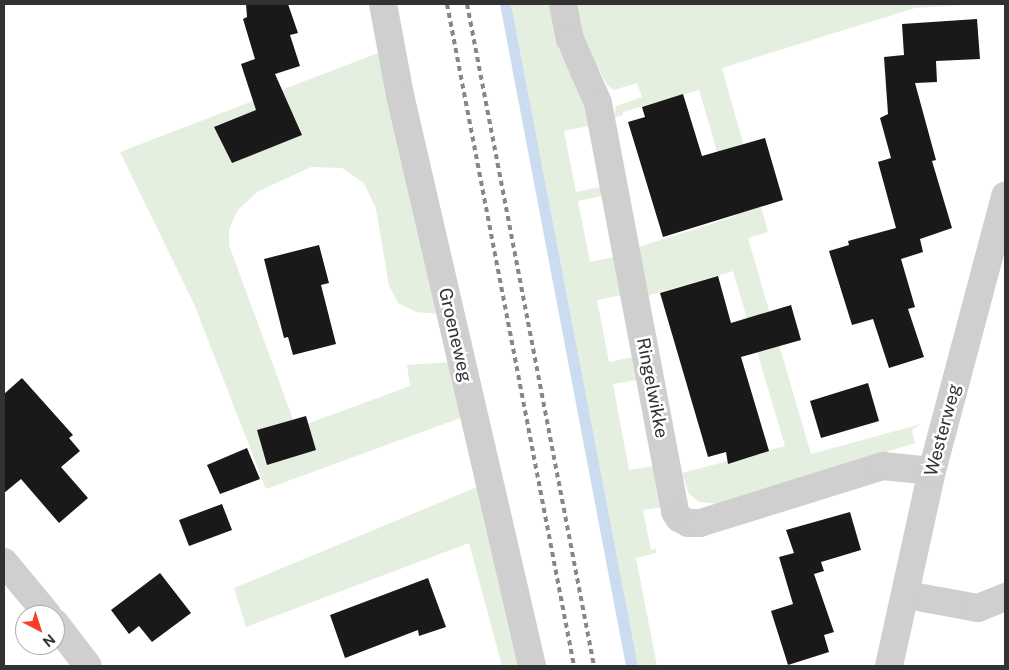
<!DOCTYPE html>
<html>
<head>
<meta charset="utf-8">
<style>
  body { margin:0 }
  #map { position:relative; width:1009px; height:670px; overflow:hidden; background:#fff; font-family:"Public Sans",sans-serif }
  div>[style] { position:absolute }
  .green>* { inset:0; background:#e5efe0 }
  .water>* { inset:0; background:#cbdbf0 }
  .building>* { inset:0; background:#191919 }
  .minor>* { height:28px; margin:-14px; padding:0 14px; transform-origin:14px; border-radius:14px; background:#cfcfcf }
  .rail>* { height:4px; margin-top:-2px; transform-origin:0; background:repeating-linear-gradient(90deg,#878787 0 5px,transparent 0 9px) }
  span { translate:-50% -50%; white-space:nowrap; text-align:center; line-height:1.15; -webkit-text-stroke:5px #fff; paint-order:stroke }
  .street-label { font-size:18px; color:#323232 }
  .frame { position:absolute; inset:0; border:5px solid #323232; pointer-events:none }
  .north { position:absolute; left:15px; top:605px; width:50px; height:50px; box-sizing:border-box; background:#fff; border:1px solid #adadad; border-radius:50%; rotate:140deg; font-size:14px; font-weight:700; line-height:20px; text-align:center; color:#323232 }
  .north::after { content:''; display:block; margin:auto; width:18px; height:22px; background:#f43f29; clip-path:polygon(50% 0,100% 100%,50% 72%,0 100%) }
</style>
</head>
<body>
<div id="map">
  <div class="green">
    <div style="clip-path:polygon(511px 4px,550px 4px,558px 48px,584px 99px,589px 126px,564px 131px,576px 192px,601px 187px,602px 196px,578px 201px,590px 262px,614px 257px,622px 295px,597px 300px,609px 362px,633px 357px,638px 380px,613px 384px,629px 470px,654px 466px,662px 507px,643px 510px,651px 550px,656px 548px,656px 553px,636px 558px,657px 666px,638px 666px)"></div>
    <div style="clip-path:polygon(576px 4px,983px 4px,915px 8px,722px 68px,768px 232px,748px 238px,811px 454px,921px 424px,912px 430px,915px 443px,718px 504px,699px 502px,689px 494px,682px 473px,785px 446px,733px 271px,647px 296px,638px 247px,736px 216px,699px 90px,623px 112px,623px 115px,614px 118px,616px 106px,642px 97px,637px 83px,614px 90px,607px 85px,582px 37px)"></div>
    <div style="clip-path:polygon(378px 53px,439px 314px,416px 312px,398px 303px,389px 286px,376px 209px,364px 183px,342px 168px,311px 167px,257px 192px,237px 211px,229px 230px,229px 245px,294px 422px,301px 426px,410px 386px,407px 365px,452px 362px,463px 417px,266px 489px,194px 304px,120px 152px)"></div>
    <div style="clip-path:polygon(482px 485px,524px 666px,502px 666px,469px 543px,246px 627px,234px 588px)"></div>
  </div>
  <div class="water">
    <div style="clip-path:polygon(500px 4px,511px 4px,638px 666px,626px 666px)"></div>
  </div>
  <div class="building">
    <div style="clip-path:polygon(246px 4px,288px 4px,298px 33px,290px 35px,300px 66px,275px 74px,302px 135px,232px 163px,214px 127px,256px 110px,241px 64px,255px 59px,243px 19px,247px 17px)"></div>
    <div style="clip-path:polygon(977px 19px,980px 59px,936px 61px,937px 82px,915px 83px,936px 160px,932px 161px,952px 228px,920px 239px,923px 252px,901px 259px,915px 307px,908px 309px,924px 357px,889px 368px,873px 319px,852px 325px,829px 251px,849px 245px,848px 241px,896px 228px,878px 162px,891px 158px,880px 118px,888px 114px,884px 57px,904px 55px,902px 24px)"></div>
    <div style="clip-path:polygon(683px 94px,702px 156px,765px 138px,783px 200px,663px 237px,628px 122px,645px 117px,642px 107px)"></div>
    <div style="clip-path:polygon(319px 245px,329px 283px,321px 285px,336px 344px,293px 355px,288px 337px,284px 338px,264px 259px)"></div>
    <div style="clip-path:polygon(718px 276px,731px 323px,791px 305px,801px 340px,741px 357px,769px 451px,728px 464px,726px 452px,708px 457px,660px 293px)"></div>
    <div style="clip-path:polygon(22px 378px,73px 435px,69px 438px,80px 451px,61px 467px,88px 498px,59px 523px,21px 479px,4px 493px,4px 394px)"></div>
    <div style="clip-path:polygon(868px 383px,879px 421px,821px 438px,810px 401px)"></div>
    <div style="clip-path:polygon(306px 416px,316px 450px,267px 465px,257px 430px)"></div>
    <div style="clip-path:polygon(247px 448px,260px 479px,220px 494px,207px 465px)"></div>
    <div style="clip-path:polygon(222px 504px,232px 530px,189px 546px,179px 520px)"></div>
    <div style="clip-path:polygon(850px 512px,861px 550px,821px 562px,824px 571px,814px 574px,834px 632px,824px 635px,829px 652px,788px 665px,771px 611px,793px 604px,779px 557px,794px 553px,786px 530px)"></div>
    <div style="clip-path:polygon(160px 573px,191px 613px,152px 642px,139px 626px,129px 634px,111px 610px)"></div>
    <div style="clip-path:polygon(428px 578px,446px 627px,419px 636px,418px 630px,345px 658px,330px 615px)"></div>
  </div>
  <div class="minor">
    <div style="left:383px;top:4px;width:93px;rotate:79.4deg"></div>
    <div style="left:400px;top:95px;width:586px;rotate:76.98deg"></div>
    <div style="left:563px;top:4px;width:36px;rotate:79deg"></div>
    <div style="left:570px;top:39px;width:70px;rotate:66.4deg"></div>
    <div style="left:598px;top:103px;width:416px;rotate:79.3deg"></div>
    <div style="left:675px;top:512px;width:7px;rotate:56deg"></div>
    <div style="left:679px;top:518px;width:10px;rotate:29deg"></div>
    <div style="left:688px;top:523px;width:12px"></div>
    <div style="left:700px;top:523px;width:192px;rotate:-17.3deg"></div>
    <div style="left:883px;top:466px;width:49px;rotate:5.8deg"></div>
    <div style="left:4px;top:562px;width:69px;rotate:50.3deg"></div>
    <div style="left:907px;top:595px;width:72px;rotate:10.4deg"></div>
    <div style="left:978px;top:608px;width:29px;rotate:-22deg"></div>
    <div style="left:55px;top:623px;width:54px;rotate:52.5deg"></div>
    <div style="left:889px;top:666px;width:200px;rotate:-77.6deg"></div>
    <div style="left:932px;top:471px;width:285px;rotate:-75.1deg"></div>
  </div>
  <div class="rail">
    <div style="left:447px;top:4px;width:674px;rotate:79.14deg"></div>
    <div style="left:467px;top:4px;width:674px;rotate:79.14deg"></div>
  </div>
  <div class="street-label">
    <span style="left:455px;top:335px;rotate:77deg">Groeneweg</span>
    <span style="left:652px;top:388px;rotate:79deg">Ringelwikke</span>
    <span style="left:943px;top:430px;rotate:-75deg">Westerweg</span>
  </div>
  <div class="frame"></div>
  <div class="north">N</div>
</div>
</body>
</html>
